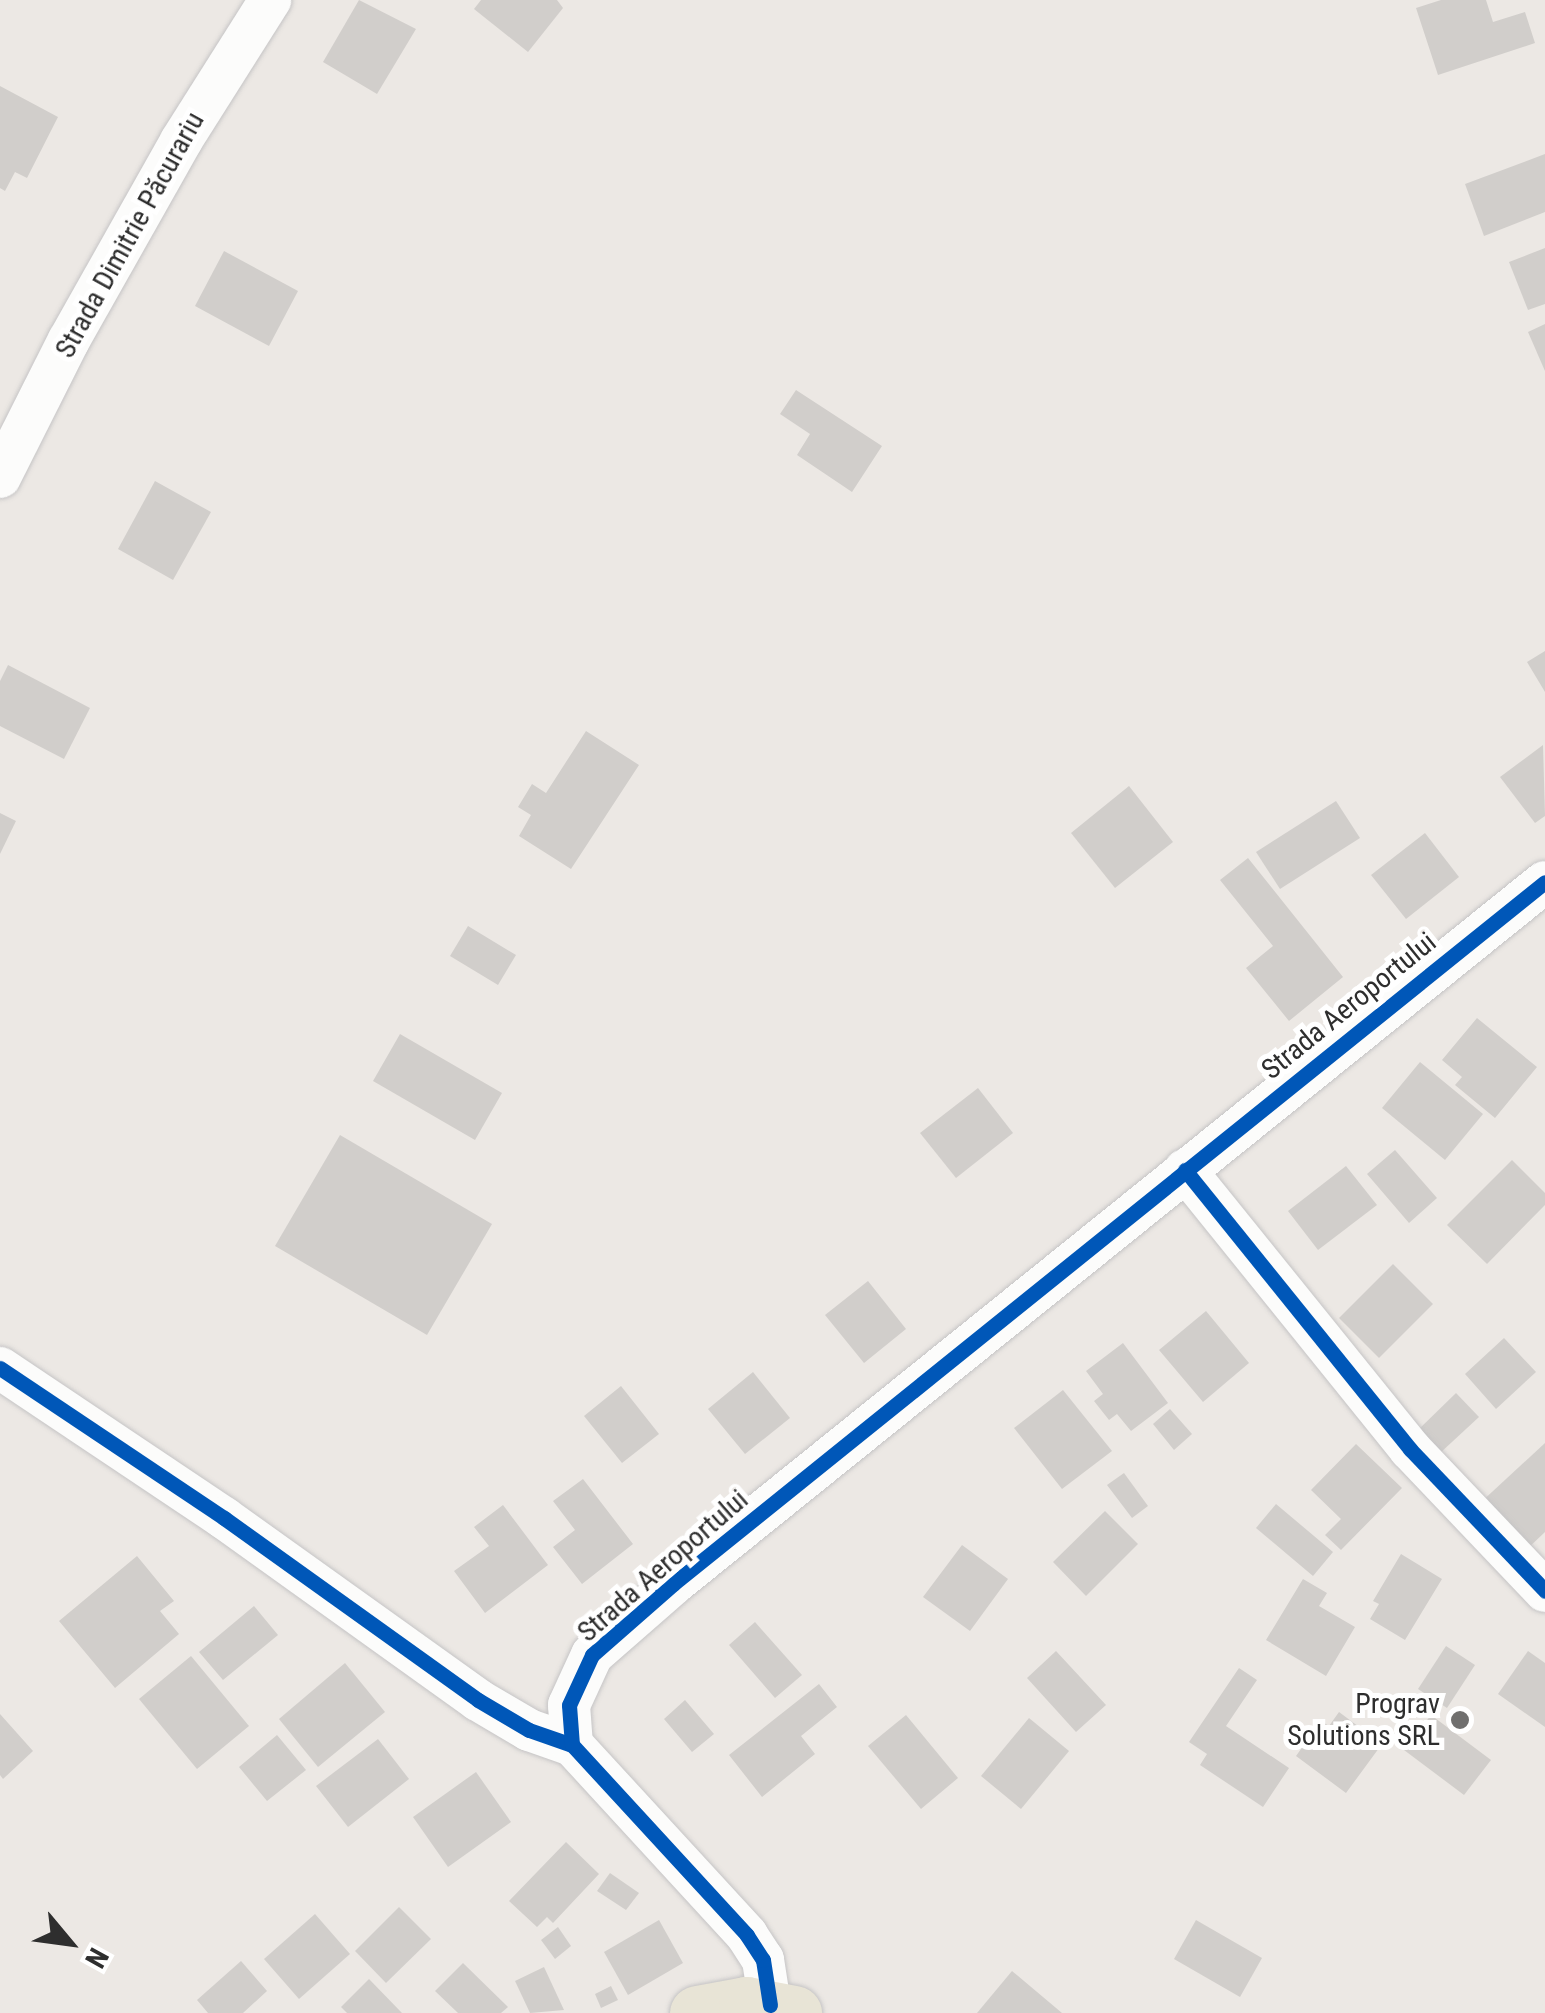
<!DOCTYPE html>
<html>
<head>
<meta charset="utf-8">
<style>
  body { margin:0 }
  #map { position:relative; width:1545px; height:2013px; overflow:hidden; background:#ece8e4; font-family:"Roboto Condensed",sans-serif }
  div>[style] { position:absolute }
  .building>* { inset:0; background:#d1cecb }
  .roads { filter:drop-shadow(0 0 2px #c5c4c5) drop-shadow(0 0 2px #c5c4c5) }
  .minor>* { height:42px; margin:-21px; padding:0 21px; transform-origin:21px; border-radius:21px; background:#fcfcfb }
  .major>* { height:55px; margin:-27.5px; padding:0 27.5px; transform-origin:27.5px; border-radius:27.5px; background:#e8e4d6 }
  .cycleway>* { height:15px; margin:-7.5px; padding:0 7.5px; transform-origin:7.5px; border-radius:7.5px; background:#0057b8 }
  .dots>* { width:28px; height:28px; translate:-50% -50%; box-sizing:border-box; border:5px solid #fff; border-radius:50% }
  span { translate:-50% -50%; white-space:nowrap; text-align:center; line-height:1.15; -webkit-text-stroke:10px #fff; paint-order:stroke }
  .street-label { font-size:28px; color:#2e2e2e }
  .poi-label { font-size:28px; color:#2e2e2e }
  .right { translate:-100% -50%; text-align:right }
  .north { position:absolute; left:20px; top:1893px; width:100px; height:100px; -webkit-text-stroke:8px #fff; paint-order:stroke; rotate:119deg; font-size:28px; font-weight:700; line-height:40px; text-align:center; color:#2e2e2e }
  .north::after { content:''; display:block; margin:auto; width:35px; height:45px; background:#2e2e2e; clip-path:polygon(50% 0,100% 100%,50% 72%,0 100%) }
</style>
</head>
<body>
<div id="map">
  <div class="building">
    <div style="clip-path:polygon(359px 0,416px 29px,377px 94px,323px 62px)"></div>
    <div style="clip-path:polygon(481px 0,557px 0,563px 8px,528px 52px,474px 9px)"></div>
    <div style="clip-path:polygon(1441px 0,1486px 0,1493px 22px,1525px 12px,1535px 43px,1438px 75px,1416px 8px)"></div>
    <div style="clip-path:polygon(0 86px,58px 117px,27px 178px,15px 172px,5px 191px,0 188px)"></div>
    <div style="clip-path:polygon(1545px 154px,1545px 212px,1484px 236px,1465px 184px)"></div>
    <div style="clip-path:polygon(1545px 248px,1545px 304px,1528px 310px,1509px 262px)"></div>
    <div style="clip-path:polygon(224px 251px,298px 291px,269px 346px,195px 306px)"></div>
    <div style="clip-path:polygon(1545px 324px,1545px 371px,1528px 332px)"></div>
    <div style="clip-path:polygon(796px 390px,882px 446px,852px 492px,797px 455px,810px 434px,780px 414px)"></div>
    <div style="clip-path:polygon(155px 481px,211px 512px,173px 580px,118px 549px)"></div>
    <div style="clip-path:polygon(1545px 651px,1545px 692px,1527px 662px)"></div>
    <div style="clip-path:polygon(8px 665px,90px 708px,64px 759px,0 726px,0 681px)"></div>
    <div style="clip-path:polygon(586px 731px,639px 765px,571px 869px,519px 836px,531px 815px,518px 807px,532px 784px,546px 793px)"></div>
    <div style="clip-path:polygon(1543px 745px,1545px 816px,1535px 823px,1500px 777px)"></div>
    <div style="clip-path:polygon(1129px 786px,1173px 842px,1115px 888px,1071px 833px)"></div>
    <div style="clip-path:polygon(1336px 801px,1360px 838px,1280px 889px,1256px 852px)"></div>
    <div style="clip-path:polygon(0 813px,16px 821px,0 854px)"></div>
    <div style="clip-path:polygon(1425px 833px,1459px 877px,1406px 919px,1371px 875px)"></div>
    <div style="clip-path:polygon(1248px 858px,1343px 977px,1289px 1021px,1246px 968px,1273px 946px,1220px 880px)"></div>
    <div style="clip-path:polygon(468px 926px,516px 955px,498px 985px,450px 956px)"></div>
    <div style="clip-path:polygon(1477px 1018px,1537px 1067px,1495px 1118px,1455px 1085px,1462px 1077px,1442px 1060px)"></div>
    <div style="clip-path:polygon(400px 1034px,502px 1093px,475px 1140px,373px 1081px)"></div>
    <div style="clip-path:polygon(1420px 1062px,1483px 1114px,1445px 1160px,1382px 1108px)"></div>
    <div style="clip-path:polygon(978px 1088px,1013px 1133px,956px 1178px,920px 1133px)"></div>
    <div style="clip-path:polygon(340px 1135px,492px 1224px,427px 1335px,275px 1246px)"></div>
    <div style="clip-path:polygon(1395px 1150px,1437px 1198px,1409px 1223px,1367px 1174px)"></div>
    <div style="clip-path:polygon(1512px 1160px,1545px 1193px,1545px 1205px,1487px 1264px,1447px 1225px)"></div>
    <div style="clip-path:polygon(1346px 1166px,1377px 1205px,1318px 1250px,1288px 1211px)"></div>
    <div style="clip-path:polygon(1393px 1264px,1433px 1304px,1379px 1358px,1339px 1318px)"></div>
    <div style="clip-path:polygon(868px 1281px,906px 1329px,864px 1363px,825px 1315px)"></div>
    <div style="clip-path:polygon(1206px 1311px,1249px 1363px,1203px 1402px,1159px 1350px)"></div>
    <div style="clip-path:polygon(1504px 1338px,1536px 1372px,1496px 1409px,1465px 1374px)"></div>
    <div style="clip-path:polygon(1123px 1343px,1168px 1403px,1131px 1431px,1117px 1414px,1109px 1420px,1094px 1401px,1103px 1394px,1086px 1371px)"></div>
    <div style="clip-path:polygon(753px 1372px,790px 1418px,745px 1454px,708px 1409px)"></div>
    <div style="clip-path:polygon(621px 1386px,659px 1434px,622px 1463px,584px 1416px)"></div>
    <div style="clip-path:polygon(1063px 1390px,1112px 1451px,1062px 1489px,1014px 1428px)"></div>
    <div style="clip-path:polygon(1456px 1393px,1479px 1417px,1439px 1454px,1417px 1431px)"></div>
    <div style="clip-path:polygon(1170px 1409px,1192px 1434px,1174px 1450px,1153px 1424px)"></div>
    <div style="clip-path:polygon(1545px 1443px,1545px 1532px,1524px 1552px,1479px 1504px)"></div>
    <div style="clip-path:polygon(1356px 1444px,1402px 1488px,1341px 1550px,1325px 1535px,1341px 1519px,1311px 1490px)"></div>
    <div style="clip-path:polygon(1124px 1473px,1148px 1506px,1132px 1518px,1107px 1485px)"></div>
    <div style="clip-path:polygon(583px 1479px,633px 1544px,582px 1584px,553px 1547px,575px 1530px,553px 1501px)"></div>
    <div style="clip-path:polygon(1276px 1504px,1333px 1552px,1313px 1576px,1256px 1528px)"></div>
    <div style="clip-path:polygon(503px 1505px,548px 1565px,485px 1613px,454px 1571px,489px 1546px,474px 1527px)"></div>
    <div style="clip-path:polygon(1105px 1511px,1138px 1544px,1086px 1596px,1053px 1562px)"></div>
    <div style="clip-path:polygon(962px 1545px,1008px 1579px,970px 1631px,923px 1597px)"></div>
    <div style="clip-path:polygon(1401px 1554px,1442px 1579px,1405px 1640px,1370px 1619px,1379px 1604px,1373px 1601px)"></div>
    <div style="clip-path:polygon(137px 1556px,174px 1601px,160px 1611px,179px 1634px,115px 1688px,59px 1621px)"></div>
    <div style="clip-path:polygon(1303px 1579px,1327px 1593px,1319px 1606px,1355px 1627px,1326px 1676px,1266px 1640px)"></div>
    <div style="clip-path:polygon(254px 1606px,278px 1635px,223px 1680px,199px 1652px)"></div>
    <div style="clip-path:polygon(755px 1622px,802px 1675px,775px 1698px,729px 1645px)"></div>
    <div style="clip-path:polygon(1446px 1646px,1475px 1665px,1447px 1708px,1418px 1689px)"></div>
    <div style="clip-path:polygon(1056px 1651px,1106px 1705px,1076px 1732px,1027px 1678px)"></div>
    <div style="clip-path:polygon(1528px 1651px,1545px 1663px,1545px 1727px,1498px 1694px)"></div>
    <div style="clip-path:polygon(191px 1656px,249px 1726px,197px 1769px,139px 1699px)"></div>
    <div style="clip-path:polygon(345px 1663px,385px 1712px,318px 1767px,279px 1719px)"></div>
    <div style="clip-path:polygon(1239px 1668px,1257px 1680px,1226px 1726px,1289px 1768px,1263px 1807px,1200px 1765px,1207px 1754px,1189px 1742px)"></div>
    <div style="clip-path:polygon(819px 1684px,837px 1707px,801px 1736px,815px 1754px,762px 1797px,729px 1755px)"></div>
    <div style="clip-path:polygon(685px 1700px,714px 1734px,692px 1752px,664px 1719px)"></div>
    <div style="clip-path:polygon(1339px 1712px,1382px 1744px,1346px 1793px,1296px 1756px,1321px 1721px,1329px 1726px)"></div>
    <div style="clip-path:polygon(0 1714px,33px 1751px,3px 1779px,0 1775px)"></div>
    <div style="clip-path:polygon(906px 1715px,958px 1778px,921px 1809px,868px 1746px)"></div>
    <div style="clip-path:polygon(1431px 1715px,1491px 1760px,1464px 1795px,1404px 1750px)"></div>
    <div style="clip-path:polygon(1029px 1718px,1069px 1751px,1021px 1809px,981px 1776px)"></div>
    <div style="clip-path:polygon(277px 1735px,306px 1770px,267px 1801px,239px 1767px)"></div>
    <div style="clip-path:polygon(378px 1739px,409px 1779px,348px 1827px,316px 1786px)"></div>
    <div style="clip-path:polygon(476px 1772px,511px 1822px,448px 1867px,413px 1817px)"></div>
    <div style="clip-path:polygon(566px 1842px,599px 1874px,553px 1923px,547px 1917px,537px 1927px,509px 1901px)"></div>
    <div style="clip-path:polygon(610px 1873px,639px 1893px,626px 1910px,597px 1891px)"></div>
    <div style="clip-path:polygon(399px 1907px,431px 1939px,386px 1983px,355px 1951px)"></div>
    <div style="clip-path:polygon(315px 1914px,350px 1954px,299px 1999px,264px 1959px)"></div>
    <div style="clip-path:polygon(659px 1920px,683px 1963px,628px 1995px,604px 1952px)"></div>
    <div style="clip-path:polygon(1196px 1920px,1262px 1958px,1240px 1997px,1174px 1959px)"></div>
    <div style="clip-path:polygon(558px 1927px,571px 1946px,555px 1959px,541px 1940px)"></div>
    <div style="clip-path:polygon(241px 1961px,267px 1991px,243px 2013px,208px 2013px,197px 2000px)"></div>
    <div style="clip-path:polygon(463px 1963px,508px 2007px,501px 2013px,458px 2013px,435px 1991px)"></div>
    <div style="clip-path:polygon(544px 1967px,564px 2010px,530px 2013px,515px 1981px)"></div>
    <div style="clip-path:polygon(1012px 1971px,1062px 2013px,977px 2013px)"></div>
    <div style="clip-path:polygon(369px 1979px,402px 2013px,347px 2013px,341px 2007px)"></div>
    <div style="clip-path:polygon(611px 1986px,618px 2000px,601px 2008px,595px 1994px)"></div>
  </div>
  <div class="roads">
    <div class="minor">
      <div style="left:0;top:477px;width:153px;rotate:-63.3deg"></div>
      <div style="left:69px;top:340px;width:228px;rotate:-60.6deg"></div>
      <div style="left:181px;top:141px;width:167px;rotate:-57.7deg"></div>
      <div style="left:1185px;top:1170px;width:358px;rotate:51.1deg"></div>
      <div style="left:1410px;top:1449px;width:196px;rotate:46.4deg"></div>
      <div style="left:0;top:1368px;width:270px;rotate:33.8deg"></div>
      <div style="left:224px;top:1518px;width:312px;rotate:35.6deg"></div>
      <div style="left:478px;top:1700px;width:59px;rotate:30.5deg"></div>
      <div style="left:529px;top:1730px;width:46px;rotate:19.2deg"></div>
      <div style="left:770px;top:2005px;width:46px;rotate:-98.8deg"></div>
      <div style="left:763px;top:1960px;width:30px;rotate:-123deg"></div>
      <div style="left:747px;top:1935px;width:258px;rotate:-132.6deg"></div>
      <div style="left:572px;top:1745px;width:40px;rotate:-94.3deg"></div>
      <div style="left:569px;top:1705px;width:55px;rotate:-65.3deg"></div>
      <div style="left:592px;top:1655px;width:108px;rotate:-41.2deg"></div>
      <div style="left:673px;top:1584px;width:1119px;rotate:-38.84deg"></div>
    </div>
    <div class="major">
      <div style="left:697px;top:2013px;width:50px;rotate:-10.4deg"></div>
      <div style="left:746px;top:2004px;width:49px;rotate:10.6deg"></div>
    </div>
  </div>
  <div class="cycleway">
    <div style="left:1185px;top:1170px;width:358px;rotate:51.1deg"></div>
    <div style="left:1410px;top:1449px;width:196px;rotate:46.4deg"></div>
    <div style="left:0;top:1368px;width:270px;rotate:33.8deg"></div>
    <div style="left:224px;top:1518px;width:312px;rotate:35.6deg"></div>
    <div style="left:478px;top:1700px;width:59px;rotate:30.5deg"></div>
    <div style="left:529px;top:1730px;width:46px;rotate:19.2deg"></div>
    <div style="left:770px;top:2005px;width:46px;rotate:-98.8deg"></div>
    <div style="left:763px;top:1960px;width:30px;rotate:-123deg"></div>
    <div style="left:747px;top:1935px;width:258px;rotate:-132.6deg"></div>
    <div style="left:572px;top:1745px;width:40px;rotate:-94.3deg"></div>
    <div style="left:569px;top:1705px;width:55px;rotate:-65.3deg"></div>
    <div style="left:592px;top:1655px;width:108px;rotate:-41.2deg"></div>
    <div style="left:673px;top:1584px;width:1119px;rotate:-38.84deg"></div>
  </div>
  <div class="dots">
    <div style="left:1460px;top:1720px;background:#706f6e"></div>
  </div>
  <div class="street-label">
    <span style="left:130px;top:235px;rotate:-61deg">Strada Dimitrie Păcurariu</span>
    <span style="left:1349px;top:1006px;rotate:-39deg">Strada Aeroportului</span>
    <span style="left:663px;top:1566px;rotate:-41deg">Strada Aeroportului</span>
  </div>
  <div class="poi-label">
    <span class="right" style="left:1440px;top:1720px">Prograv<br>Solutions SRL</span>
  </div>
  <div class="north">N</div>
</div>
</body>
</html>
